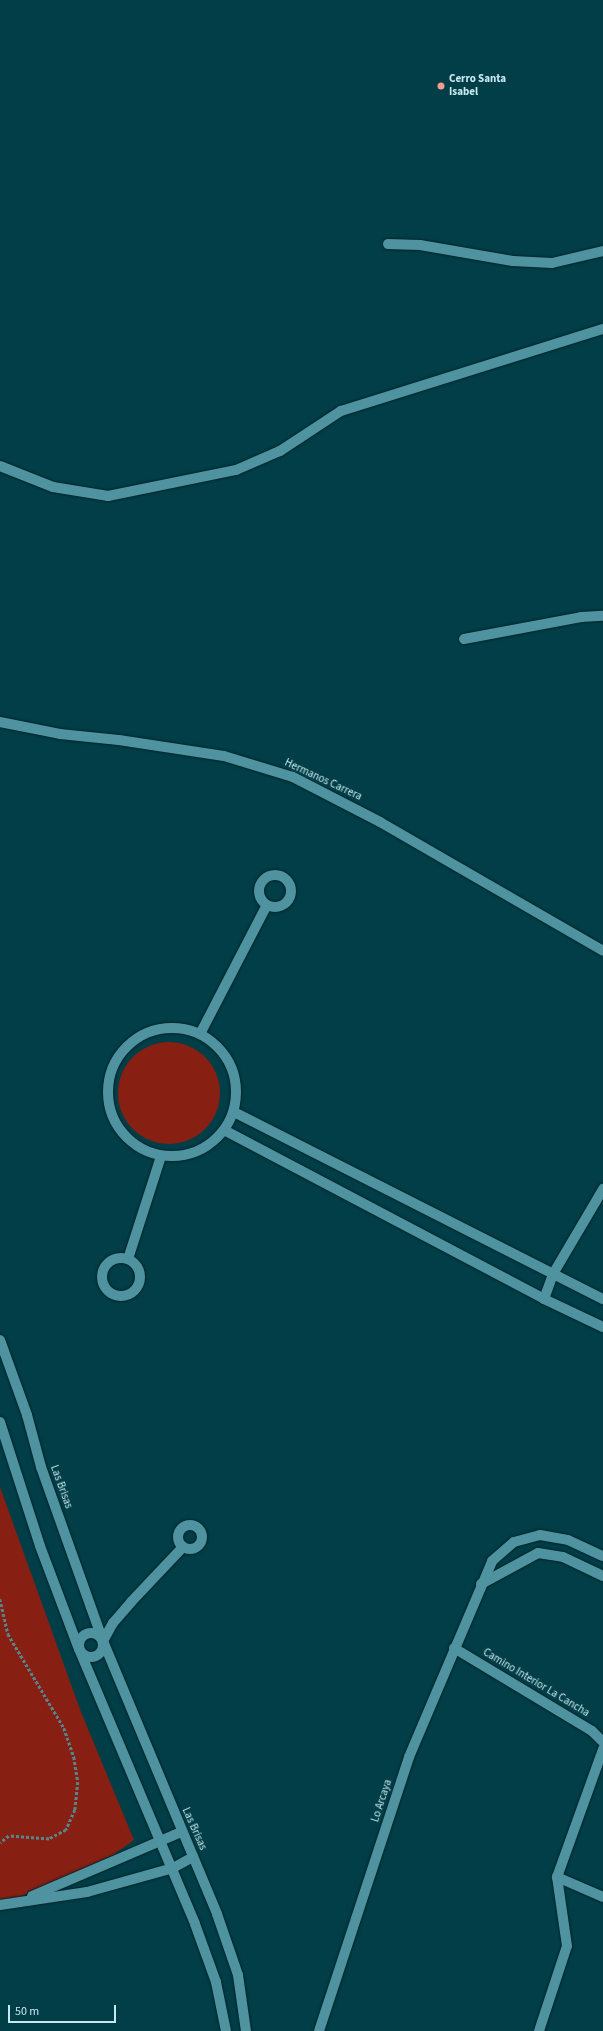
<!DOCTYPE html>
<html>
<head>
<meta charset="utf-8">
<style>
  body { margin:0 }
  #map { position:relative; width:603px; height:2031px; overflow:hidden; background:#023e47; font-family:"Source Sans 3",sans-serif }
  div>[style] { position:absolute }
  .green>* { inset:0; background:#871f12 }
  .round { border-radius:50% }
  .path>* { height:2.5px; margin-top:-1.25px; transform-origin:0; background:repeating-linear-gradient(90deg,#55868d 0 3px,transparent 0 5px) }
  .roads { filter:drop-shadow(0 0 1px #00232a) drop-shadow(0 0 1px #00232a) }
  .minor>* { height:10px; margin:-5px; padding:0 5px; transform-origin:5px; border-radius:5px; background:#4f93a0 }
  .minor>.ring { margin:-5px; padding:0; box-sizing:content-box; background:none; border:10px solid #4f93a0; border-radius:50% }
  .dots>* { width:11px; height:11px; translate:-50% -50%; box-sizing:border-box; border:2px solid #023e47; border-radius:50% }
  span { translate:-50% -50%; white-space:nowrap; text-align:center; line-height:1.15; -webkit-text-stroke:4px #023e47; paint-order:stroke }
  .poi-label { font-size:11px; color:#c7e8ee; font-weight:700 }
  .left { translate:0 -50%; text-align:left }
  .street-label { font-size:11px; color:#c7e8ee }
  .scale { position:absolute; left:8px; top:2005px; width:108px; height:18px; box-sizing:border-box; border:2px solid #c7e8ee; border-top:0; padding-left:5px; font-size:12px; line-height:14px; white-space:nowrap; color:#c7e8ee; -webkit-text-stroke:3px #023e47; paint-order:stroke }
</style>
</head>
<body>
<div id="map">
  <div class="green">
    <div class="round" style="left:118px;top:1042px;width:102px;height:102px"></div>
    <div style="clip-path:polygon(0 1487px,81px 1712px,134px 1840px,113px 1855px,0 1906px)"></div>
  </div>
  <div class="path">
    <div style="left:0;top:1599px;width:36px;rotate:77deg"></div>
    <div style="left:8px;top:1634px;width:109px;rotate:59.2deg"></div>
    <div style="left:64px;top:1728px;width:31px;rotate:71deg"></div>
    <div style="left:74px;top:1757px;width:25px;rotate:81deg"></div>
    <div style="left:78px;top:1782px;width:28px;rotate:96deg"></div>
    <div style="left:75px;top:1810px;width:22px;rotate:114deg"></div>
    <div style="left:66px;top:1830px;width:19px;rotate:152deg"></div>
    <div style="left:49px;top:1839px;width:40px;rotate:-175.7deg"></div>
    <div style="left:9px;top:1836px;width:11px;rotate:142deg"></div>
  </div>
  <div class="roads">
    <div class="minor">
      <div style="left:388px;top:244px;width:32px;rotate:2deg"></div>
      <div style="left:420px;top:245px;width:94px;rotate:9.8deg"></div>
      <div style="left:513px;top:261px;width:39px;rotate:3deg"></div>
      <div style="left:552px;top:263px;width:52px;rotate:-13.2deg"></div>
      <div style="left:0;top:466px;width:57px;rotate:21.6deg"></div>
      <div style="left:53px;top:487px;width:56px;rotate:9.3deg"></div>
      <div style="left:108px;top:496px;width:131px;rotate:-11.5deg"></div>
      <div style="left:236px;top:470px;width:48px;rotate:-23.4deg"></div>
      <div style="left:280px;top:451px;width:73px;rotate:-33.3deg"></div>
      <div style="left:341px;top:411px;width:275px;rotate:-17.4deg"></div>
      <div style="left:464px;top:639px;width:119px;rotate:-10.6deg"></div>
      <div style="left:581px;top:617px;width:22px;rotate:-3deg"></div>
      <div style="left:0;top:722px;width:61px;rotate:11.3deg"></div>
      <div style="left:60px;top:734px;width:59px;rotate:5.8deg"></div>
      <div style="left:119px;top:740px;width:106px;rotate:8.7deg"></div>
      <div style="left:224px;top:756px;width:72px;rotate:16.9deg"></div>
      <div style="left:293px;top:777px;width:98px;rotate:27.3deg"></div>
      <div style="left:380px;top:822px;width:258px;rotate:30deg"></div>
      <div class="ring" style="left:259px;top:875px;width:22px;height:22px"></div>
      <div class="ring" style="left:108px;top:1028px;width:118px;height:118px"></div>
      <div style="left:200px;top:1034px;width:145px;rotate:-62.6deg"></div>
      <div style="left:234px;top:1112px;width:414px;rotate:26.9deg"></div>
      <div style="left:224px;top:1130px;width:362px;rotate:27.8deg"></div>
      <div style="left:544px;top:1299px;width:65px;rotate:25.4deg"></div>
      <div class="ring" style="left:102px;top:1258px;width:28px;height:28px"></div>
      <div style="left:128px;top:1259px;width:108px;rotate:-72.2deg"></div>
      <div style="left:544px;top:1299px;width:27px;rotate:-70deg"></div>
      <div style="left:553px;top:1274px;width:99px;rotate:-59.5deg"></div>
      <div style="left:0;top:1340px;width:80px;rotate:70.2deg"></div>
      <div style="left:27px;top:1415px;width:54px;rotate:74.9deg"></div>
      <div style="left:41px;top:1467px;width:185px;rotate:70.4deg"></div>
      <div style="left:103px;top:1641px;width:296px;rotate:67.3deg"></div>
      <div style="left:217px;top:1914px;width:65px;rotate:71deg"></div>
      <div style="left:238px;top:1975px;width:57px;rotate:81.9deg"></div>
      <div style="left:0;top:1422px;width:130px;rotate:72.1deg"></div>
      <div style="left:40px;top:1546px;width:110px;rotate:69.3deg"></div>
      <div style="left:79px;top:1649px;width:298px;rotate:67.1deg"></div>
      <div style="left:195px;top:1924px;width:62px;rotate:70.1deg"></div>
      <div style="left:216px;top:1982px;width:50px;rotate:78.5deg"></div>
      <div class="ring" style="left:178px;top:1525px;width:14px;height:14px"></div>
      <div style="left:481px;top:1584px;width:65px;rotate:-28.5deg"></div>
      <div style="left:538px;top:1553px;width:25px;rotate:9deg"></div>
      <div style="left:563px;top:1557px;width:44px;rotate:25.4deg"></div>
      <div class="ring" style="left:79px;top:1633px;width:14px;height:14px"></div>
      <div style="left:103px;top:1641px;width:21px;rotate:-61deg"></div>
      <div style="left:113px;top:1623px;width:28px;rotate:-49deg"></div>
      <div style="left:131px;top:1602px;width:76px;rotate:-46.6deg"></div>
      <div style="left:454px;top:1648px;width:161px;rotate:31deg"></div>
      <div style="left:592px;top:1731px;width:16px;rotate:45deg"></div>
      <div style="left:557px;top:1877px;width:50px;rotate:23.5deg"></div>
      <div style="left:32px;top:1896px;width:162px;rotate:-23.2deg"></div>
      <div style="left:0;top:1905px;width:88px;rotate:-8.5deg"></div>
      <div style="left:87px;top:1892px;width:89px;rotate:-15.6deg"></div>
      <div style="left:173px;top:1868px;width:23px;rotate:-29deg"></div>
      <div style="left:319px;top:2031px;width:288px;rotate:-71.8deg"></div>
      <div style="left:409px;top:1757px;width:213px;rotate:-67deg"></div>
      <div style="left:492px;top:1561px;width:29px;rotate:-41deg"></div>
      <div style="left:514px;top:1542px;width:27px;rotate:-15deg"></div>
      <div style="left:540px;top:1535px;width:28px;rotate:10deg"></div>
      <div style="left:568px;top:1540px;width:38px;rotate:25deg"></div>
      <div style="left:539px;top:2031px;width:89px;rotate:-71.8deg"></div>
      <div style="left:567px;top:1946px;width:70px;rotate:-98.2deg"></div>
      <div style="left:557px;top:1877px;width:136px;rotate:-70.2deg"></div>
    </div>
  </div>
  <div class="dots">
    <div style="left:441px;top:86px;background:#f49d8d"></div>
  </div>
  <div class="poi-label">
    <span class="left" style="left:449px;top:86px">Cerro Santa<br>Isabel</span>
  </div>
  <div class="street-label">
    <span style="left:323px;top:780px;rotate:25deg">Hermanos Carrera</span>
    <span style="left:61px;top:1487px;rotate:70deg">Las Brisas</span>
    <span style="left:536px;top:1683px;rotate:31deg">Camino Interior La Cancha</span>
    <span style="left:382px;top:1801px;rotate:-72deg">Lo Arcaya</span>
    <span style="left:194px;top:1829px;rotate:66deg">Las Brisas</span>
  </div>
  <div class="scale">50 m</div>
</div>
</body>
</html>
